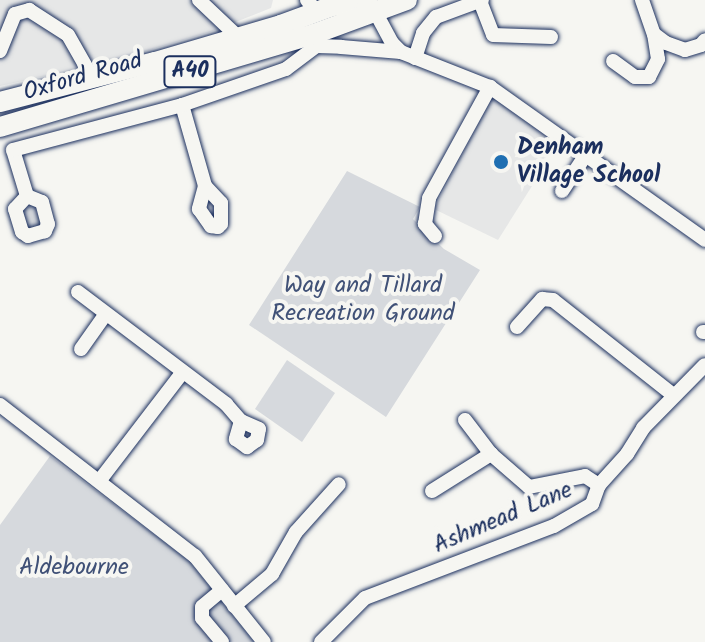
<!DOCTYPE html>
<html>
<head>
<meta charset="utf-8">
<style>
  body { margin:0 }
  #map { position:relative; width:705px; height:642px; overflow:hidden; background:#f6f6f2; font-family:Kalam,sans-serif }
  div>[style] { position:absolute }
  .built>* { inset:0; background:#e6e7e7 }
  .green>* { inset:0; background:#d6d9dd }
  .roads { filter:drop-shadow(0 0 2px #1b2f5e) drop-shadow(0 0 2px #1b2f5e) }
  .minor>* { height:14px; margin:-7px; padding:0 7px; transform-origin:7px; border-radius:7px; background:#f6f6f2 }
  .highway>* { height:20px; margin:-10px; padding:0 10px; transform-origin:10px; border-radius:10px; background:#f6f6f2 }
  .dots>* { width:22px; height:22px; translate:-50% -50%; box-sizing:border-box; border:4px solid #f6f6f2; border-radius:50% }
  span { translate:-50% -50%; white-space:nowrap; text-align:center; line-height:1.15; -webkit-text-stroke:8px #f6f6f2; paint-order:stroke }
  .shield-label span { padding:2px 6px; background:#f6f6f2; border:2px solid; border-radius:6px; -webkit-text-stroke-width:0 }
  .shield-label { font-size:22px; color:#1b2f5e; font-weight:700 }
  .street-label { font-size:24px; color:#1b2f5e }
  .poi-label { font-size:24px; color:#1b2f5e; font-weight:700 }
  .left { translate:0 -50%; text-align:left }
  .park-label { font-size:24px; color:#405177 }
</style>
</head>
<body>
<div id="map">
  <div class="built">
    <div style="clip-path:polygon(0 0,273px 0,271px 8px,210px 32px,109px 62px,0 86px)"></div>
    <div style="clip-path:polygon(492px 97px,556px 138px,532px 186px,498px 240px,434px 209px)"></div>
  </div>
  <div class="green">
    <div style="clip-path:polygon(347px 171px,420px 207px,413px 219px,444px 249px,480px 270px,386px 417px,249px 325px)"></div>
    <div style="clip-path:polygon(34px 205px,42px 226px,27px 230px,22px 209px)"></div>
    <div style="clip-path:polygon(287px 360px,335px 393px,302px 442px,255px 409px)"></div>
    <div style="clip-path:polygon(50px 456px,189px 561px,254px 642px,0 642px,0 525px)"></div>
  </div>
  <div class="roads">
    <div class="minor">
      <div style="left:199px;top:0;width:54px;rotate:43.5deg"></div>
      <div style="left:307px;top:0;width:16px;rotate:50deg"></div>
      <div style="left:317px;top:12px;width:54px;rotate:-10.7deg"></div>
      <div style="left:370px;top:2px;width:47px;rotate:61.8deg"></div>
      <div style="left:392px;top:43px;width:13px;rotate:45deg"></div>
      <div style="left:642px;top:0;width:36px;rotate:71deg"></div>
      <div style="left:654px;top:34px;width:15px;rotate:37deg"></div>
      <div style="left:666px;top:43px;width:20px;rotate:20deg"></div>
      <div style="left:685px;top:50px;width:17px;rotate:-17deg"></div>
      <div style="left:701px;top:45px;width:6px;rotate:-51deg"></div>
      <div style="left:480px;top:1px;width:36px;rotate:69deg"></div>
      <div style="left:493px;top:35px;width:58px;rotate:2deg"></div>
      <div style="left:0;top:51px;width:40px;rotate:-68deg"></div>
      <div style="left:15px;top:14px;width:15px;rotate:-16deg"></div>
      <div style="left:29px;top:10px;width:46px;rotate:32.7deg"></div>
      <div style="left:68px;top:35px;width:51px;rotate:60.4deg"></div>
      <div style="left:415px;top:58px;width:26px;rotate:-72deg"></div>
      <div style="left:423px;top:33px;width:21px;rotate:-51deg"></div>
      <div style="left:436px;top:17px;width:49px;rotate:-20.3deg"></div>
      <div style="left:613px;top:61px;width:27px;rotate:36deg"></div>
      <div style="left:635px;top:77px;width:14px"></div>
      <div style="left:649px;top:77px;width:20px;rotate:-63deg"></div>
      <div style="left:658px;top:59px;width:25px;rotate:-99deg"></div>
      <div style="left:182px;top:105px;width:84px;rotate:74.1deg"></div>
      <div style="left:205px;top:186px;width:24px;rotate:105deg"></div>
      <div style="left:199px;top:209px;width:21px;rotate:55deg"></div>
      <div style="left:211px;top:226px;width:7px;rotate:8deg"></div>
      <div style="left:218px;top:227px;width:4px;rotate:-45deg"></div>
      <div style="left:221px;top:224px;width:21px;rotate:-90deg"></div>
      <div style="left:221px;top:203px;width:23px;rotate:-133deg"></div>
      <div style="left:562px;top:191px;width:45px;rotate:-56.7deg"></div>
      <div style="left:27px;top:196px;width:16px;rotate:22deg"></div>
      <div style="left:42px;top:202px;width:23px;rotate:75deg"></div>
      <div style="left:48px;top:224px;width:8px;rotate:113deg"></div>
      <div style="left:45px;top:231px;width:18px;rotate:164deg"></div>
      <div style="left:28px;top:236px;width:7px;rotate:-146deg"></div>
      <div style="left:22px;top:232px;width:24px;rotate:-107deg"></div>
      <div style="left:15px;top:209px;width:18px;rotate:-47deg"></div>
      <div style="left:27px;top:196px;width:48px;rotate:-106.9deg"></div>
      <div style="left:13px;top:150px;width:175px;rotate:-14.9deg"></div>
      <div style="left:182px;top:105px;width:110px;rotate:-19.1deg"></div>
      <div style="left:286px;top:69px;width:39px;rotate:-37deg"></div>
      <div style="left:317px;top:46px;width:24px;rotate:2deg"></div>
      <div style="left:341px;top:47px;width:60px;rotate:4.8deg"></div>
      <div style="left:401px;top:52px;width:96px;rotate:21.5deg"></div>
      <div style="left:490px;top:87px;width:264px;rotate:35.4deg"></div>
      <div style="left:435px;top:236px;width:16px;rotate:-130deg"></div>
      <div style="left:425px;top:224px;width:26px;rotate:-81deg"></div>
      <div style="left:429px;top:198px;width:127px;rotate:-61.2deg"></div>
      <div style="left:78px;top:292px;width:186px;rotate:37.1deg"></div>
      <div style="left:226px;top:404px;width:23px;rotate:49deg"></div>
      <div style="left:241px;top:421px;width:19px;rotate:106deg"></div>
      <div style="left:236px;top:439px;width:14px;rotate:36deg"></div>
      <div style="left:247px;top:447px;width:12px;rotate:-35deg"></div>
      <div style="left:257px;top:440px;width:11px;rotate:-80deg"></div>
      <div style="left:259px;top:429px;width:20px;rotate:-156deg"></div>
      <div style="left:517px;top:327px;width:38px;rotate:-48deg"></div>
      <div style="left:542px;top:299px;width:11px;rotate:5deg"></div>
      <div style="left:553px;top:300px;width:152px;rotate:38.3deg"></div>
      <div style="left:703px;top:332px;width:2px"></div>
      <div style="left:81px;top:349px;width:42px;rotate:-54.8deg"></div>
      <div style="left:0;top:405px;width:247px;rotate:37.8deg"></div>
      <div style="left:195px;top:556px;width:110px;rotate:51.3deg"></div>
      <div style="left:465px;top:420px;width:43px;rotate:52.6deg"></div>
      <div style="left:491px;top:454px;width:50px;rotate:41deg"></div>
      <div style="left:529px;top:487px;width:57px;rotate:-11.1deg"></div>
      <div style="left:585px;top:476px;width:17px;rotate:33deg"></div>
      <div style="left:100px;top:480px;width:136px;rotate:-52.5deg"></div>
      <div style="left:432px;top:491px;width:70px;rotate:-32.1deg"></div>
      <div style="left:222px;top:590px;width:26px;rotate:140deg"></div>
      <div style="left:202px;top:607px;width:11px;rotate:90deg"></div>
      <div style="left:202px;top:618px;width:31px;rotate:50deg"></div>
      <div style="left:234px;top:606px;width:50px;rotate:-40.1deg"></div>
      <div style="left:272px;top:574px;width:48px;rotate:-60.3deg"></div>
      <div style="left:296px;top:532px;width:64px;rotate:-48.1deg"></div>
      <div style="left:321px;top:642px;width:62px;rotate:-45deg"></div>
      <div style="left:365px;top:598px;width:202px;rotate:-20.9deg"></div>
      <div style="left:554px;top:526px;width:44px;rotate:-30.1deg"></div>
      <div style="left:592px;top:504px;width:20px;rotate:-70deg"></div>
      <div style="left:599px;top:485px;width:42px;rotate:-47.9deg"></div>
      <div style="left:627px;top:454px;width:31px;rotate:-58deg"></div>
      <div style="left:643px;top:428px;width:88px;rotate:-45.5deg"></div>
    </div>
    <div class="highway">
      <div style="left:0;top:102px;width:160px;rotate:-14.5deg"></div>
      <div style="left:155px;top:62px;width:131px;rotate:-16.4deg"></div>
      <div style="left:281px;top:25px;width:72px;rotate:-20.2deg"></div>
      <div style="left:0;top:127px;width:327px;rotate:-16.5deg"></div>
      <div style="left:314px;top:34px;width:99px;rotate:-20.1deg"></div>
    </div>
  </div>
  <div class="dots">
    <div style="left:501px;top:162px;background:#1f6fb2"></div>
  </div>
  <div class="shield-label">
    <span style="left:190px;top:72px">A40</span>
  </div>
  <div class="street-label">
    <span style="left:83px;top:77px;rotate:-16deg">Oxford Road</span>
    <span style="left:503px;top:518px;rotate:-23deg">Ashmead Lane</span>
  </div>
  <div class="poi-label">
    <span class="left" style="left:517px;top:162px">Denham<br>Village School</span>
  </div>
  <div class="park-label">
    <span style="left:363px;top:300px">Way and Tillard<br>Recreation Ground</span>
    <span style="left:74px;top:568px">Aldebourne</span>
  </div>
</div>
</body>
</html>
